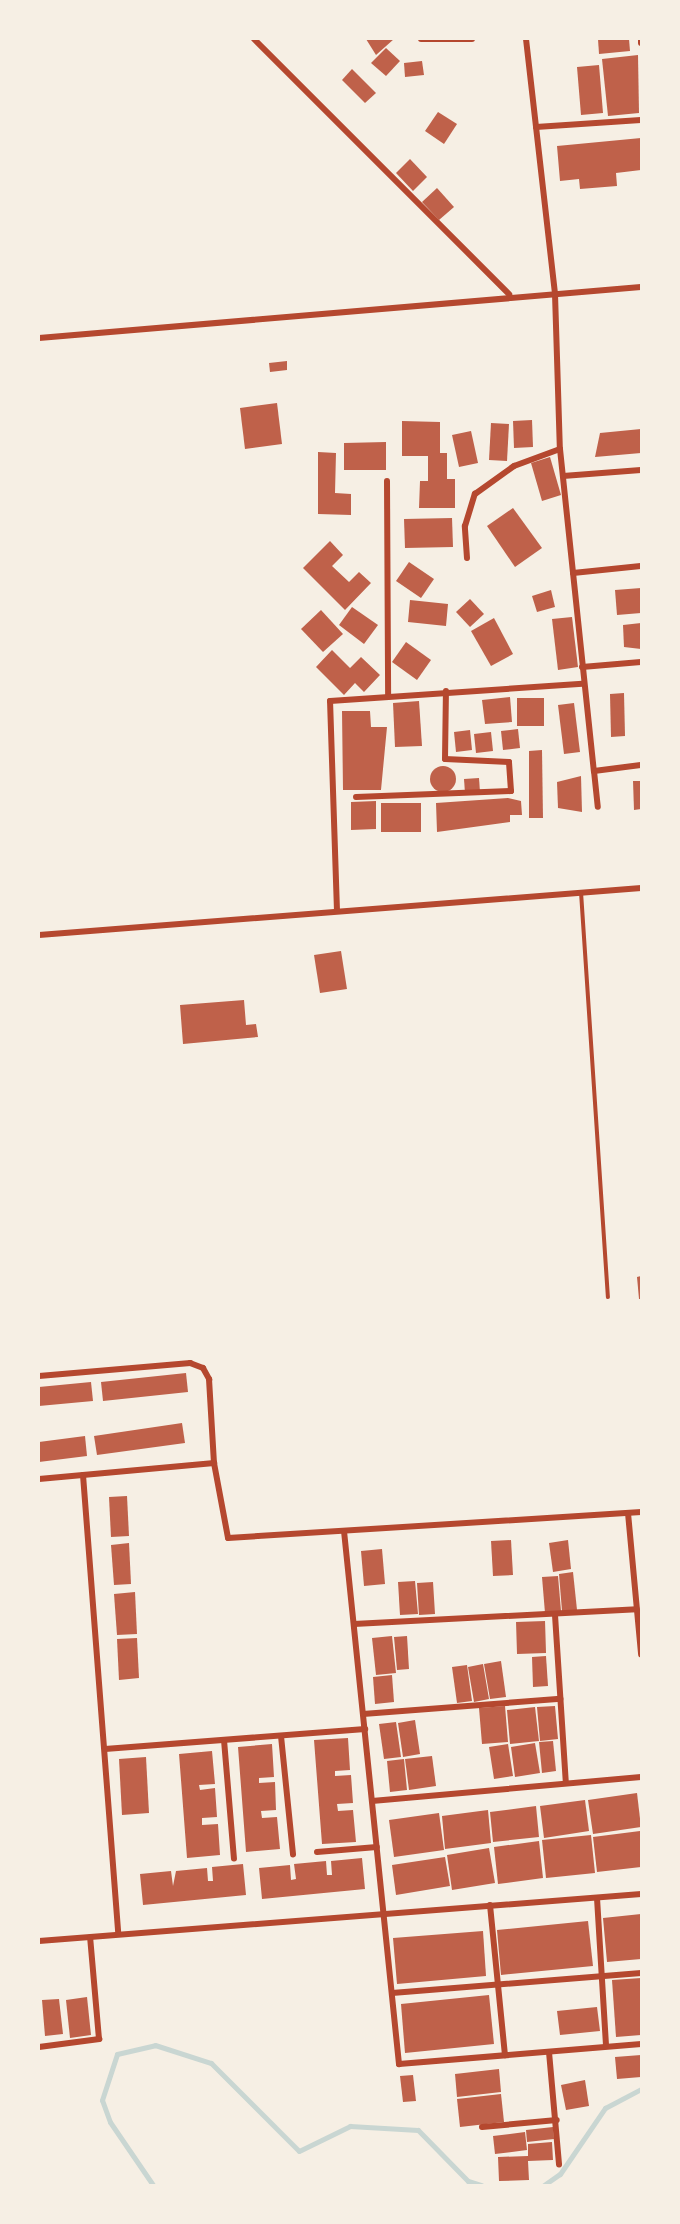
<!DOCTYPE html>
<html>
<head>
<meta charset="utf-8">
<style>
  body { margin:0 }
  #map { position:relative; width:680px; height:2224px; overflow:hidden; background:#f6efe4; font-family:"DM Sans",sans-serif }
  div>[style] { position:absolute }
  .stream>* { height:5px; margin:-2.5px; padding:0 2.5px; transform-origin:2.5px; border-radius:2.5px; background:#c9d6d2 }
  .building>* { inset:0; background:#bf614a }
  .round { border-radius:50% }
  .service>* { height:4px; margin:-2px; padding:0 2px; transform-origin:2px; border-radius:2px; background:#b5482f }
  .minor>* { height:6px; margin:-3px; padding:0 3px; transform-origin:3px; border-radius:3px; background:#b5482f }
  span { translate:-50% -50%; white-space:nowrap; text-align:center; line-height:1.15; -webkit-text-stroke:4.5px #f6efe4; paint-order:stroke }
  .frame { position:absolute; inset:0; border:40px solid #f6efe4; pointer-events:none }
</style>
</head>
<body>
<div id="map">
  <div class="stream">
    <div style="left:153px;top:2185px;width:76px;rotate:-124.3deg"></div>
    <div style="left:110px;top:2122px;width:23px;rotate:-110deg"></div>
    <div style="left:102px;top:2100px;width:48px;rotate:-71.9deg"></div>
    <div style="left:117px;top:2054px;width:39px;rotate:-13deg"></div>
    <div style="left:155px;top:2045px;width:59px;rotate:17.8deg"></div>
    <div style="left:211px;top:2063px;width:124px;rotate:45deg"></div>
    <div style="left:299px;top:2151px;width:57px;rotate:-26.1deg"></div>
    <div style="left:350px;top:2126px;width:68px;rotate:3.4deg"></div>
    <div style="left:418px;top:2130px;width:71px;rotate:45.6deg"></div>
    <div style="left:468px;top:2181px;width:14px;rotate:17deg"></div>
    <div style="left:544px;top:2185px;width:19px;rotate:-35deg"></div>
    <div style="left:560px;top:2174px;width:80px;rotate:-55.7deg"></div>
    <div style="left:605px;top:2108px;width:41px;rotate:-27.8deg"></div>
  </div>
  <div class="building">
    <div style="clip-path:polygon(366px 39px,394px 39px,376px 55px)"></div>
    <div style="clip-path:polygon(598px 39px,629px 39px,630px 51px,599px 54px)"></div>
    <div style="clip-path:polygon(386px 48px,400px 61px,386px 76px,371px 63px)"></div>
    <div style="clip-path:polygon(638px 55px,639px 113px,608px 116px,602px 59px)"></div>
    <div style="clip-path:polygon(422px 61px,424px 75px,405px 77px,404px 63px)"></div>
    <div style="clip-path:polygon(599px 65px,603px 113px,581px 115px,577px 67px)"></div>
    <div style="clip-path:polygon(352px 69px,376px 93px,365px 103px,342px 80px)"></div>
    <div style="clip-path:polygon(438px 112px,457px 124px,444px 144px,425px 131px)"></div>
    <div style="clip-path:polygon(641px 138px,641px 170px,616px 173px,617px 186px,580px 189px,579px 179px,560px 181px,557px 146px)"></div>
    <div style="clip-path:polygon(410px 159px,427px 177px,413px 191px,396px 173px)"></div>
    <div style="clip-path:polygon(437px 188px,454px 207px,439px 220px,422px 202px)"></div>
    <div style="clip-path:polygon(287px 361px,287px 370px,270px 372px,269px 363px)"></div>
    <div style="clip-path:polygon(277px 403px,282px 444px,245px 449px,240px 408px)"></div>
    <div style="clip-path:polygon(532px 420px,533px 447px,514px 448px,513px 421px)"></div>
    <div style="clip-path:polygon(402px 421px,440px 422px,440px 453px,447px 453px,447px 479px,455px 479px,455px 508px,419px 508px,420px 481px,428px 481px,428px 456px,402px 456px)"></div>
    <div style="clip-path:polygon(491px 423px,509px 424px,507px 461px,489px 460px)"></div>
    <div style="clip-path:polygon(641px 429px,641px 453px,595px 457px,600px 433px)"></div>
    <div style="clip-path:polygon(471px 431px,478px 463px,459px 467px,452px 435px)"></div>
    <div style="clip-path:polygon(386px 442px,386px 470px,344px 470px,344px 443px)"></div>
    <div style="clip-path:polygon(318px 452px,336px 453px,335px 493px,351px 494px,351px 515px,318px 514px)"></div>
    <div style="clip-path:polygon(550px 457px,561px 495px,542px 501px,531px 463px)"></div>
    <div style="clip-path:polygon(513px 508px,542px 548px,515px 567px,487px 526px)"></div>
    <div style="clip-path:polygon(452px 518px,453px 547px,405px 548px,404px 519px)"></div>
    <div style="clip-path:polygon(330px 541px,343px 555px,332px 566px,349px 582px,359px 572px,371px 583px,345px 610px,303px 568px)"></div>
    <div style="clip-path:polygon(409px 562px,434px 579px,421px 598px,396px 581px)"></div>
    <div style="clip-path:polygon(641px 588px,641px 613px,617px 615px,615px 590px)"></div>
    <div style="clip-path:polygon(551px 590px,555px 607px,537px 612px,532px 596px)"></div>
    <div style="clip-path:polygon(470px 599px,484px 614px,470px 627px,456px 612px)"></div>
    <div style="clip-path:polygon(410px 600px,448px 604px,446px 626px,408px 622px)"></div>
    <div style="clip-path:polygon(352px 607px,378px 625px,364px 644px,339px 625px)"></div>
    <div style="clip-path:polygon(321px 610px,343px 634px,323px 652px,301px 629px)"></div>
    <div style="clip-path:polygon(572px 617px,578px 667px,558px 670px,552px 619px)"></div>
    <div style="clip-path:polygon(494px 618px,513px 654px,491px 666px,471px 631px)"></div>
    <div style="clip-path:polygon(641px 623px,641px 649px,624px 647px,623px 625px)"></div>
    <div style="clip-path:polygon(406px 642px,431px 660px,417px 680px,392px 662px)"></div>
    <div style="clip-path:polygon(332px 650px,350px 668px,361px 657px,380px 675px,364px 692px,355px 683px,344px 695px,316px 667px)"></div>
    <div style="clip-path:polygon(624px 693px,625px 736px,611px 737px,610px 694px)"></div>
    <div style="clip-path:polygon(510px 697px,512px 722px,485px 724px,482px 700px)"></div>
    <div style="clip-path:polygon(517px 698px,544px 698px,544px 726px,517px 726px)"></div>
    <div style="clip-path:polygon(419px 701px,422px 746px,395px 747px,393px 703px)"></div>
    <div style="clip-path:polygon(574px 703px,580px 752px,564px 754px,558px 705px)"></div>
    <div style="clip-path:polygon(342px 711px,370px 711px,371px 727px,387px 727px,381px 790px,343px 790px)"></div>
    <div style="clip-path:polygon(518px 729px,520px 748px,503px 750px,501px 731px)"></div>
    <div style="clip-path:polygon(470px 730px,472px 750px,456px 752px,454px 732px)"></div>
    <div style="clip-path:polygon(491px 732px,493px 751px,476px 753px,474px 734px)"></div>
    <div style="clip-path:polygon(542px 750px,543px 818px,529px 818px,529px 751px)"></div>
    <div class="round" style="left:430px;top:766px;width:26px;height:26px"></div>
    <div style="clip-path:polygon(581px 776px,582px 812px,558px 808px,557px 782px)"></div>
    <div style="clip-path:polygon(479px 778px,480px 792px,465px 793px,464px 779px)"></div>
    <div style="clip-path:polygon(633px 781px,641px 781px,641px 809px,634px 810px)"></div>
    <div style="clip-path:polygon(508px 798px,521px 801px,522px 815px,510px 815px,510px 822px,437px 832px,436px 803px)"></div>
    <div style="clip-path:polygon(376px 801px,376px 829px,351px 830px,351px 802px)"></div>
    <div style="clip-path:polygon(381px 803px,421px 803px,421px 832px,381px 832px)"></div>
    <div style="clip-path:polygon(341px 951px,347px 989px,320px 993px,314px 955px)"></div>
    <div style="clip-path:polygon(244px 1000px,246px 1025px,256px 1024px,258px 1037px,183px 1044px,180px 1005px)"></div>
    <div style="clip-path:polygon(641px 1276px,641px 1299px,639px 1299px,637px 1277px)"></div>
    <div style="clip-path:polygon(186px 1373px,188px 1392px,103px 1401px,101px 1382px)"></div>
    <div style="clip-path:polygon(91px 1382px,93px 1401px,39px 1406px,39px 1387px)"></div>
    <div style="clip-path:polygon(182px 1423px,185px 1443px,97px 1455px,94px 1436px)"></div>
    <div style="clip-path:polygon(85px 1436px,87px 1456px,39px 1462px,39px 1442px)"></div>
    <div style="clip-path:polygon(127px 1496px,129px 1536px,111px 1537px,109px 1497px)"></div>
    <div style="clip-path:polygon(511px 1540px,513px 1575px,493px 1576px,491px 1541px)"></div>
    <div style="clip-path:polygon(568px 1540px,571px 1569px,553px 1572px,549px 1543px)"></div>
    <div style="clip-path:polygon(129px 1543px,131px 1584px,114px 1585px,111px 1545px)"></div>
    <div style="clip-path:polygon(382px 1549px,385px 1584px,364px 1586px,361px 1551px)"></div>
    <div style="clip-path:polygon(573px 1572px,577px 1610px,562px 1611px,559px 1574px)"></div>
    <div style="clip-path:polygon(558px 1576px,561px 1611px,545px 1613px,542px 1577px)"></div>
    <div style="clip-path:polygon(415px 1581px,418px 1614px,400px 1615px,398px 1582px)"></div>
    <div style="clip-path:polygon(433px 1582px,435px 1614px,419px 1615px,417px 1583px)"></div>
    <div style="clip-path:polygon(135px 1592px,137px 1634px,117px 1635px,114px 1594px)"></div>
    <div style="clip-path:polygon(545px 1621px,546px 1653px,517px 1654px,516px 1622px)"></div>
    <div style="clip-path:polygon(392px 1636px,396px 1673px,376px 1675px,372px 1638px)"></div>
    <div style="clip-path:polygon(407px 1636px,409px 1669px,397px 1670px,394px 1637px)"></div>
    <div style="clip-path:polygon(137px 1638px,139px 1678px,119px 1680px,117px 1639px)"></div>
    <div style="clip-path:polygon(546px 1656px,548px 1686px,533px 1687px,532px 1657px)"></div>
    <div style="clip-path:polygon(501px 1661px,506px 1697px,490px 1699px,484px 1664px)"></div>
    <div style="clip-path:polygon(483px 1664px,489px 1699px,474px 1702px,468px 1667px)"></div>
    <div style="clip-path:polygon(467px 1665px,472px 1701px,457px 1703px,452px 1667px)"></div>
    <div style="clip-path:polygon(392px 1675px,394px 1702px,375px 1704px,373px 1677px)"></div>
    <div style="clip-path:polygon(505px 1706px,508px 1742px,482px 1744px,479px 1708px)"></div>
    <div style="clip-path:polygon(555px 1706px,558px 1739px,540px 1741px,537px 1707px)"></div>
    <div style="clip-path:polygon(535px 1707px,539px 1741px,510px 1744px,507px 1710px)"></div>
    <div style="clip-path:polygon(415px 1720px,420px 1754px,403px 1757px,398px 1723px)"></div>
    <div style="clip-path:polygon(396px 1722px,401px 1757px,384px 1759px,379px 1724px)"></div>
    <div style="clip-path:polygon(348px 1738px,350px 1770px,335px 1771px,335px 1776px,351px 1775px,353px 1803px,337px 1804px,338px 1811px,353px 1810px,356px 1842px,322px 1844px,314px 1740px)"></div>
    <div style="clip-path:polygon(553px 1741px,556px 1771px,542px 1773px,539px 1742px)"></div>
    <div style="clip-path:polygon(535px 1743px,540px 1773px,515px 1777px,511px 1747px)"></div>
    <div style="clip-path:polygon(272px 1744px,274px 1777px,259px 1778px,259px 1783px,275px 1782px,276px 1810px,261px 1811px,262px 1818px,277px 1817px,280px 1849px,246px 1852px,238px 1747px)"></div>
    <div style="clip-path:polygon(508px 1744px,513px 1776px,494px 1779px,489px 1747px)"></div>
    <div style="clip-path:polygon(212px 1751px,215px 1784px,199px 1785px,200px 1790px,215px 1788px,217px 1817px,202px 1818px,202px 1825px,218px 1824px,220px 1855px,187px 1858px,179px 1754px)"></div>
    <div style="clip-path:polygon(432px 1756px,436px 1786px,409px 1790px,405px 1759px)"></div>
    <div style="clip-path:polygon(146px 1757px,149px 1813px,122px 1815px,119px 1759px)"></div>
    <div style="clip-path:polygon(404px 1759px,407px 1790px,390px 1792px,387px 1761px)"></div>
    <div style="clip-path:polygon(637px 1793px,641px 1827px,593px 1834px,588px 1800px)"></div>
    <div style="clip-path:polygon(585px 1800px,589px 1831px,544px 1838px,540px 1806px)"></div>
    <div style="clip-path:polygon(536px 1806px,539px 1837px,493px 1842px,490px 1812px)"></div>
    <div style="clip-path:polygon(488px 1810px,491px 1843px,445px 1849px,442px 1816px)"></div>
    <div style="clip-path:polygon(439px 1813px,444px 1850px,394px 1857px,389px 1820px)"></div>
    <div style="clip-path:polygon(640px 1831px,641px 1867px,597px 1872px,593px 1837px)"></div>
    <div style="clip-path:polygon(591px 1835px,595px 1873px,546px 1878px,542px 1840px)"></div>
    <div style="clip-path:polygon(539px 1841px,543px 1878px,498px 1884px,494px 1847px)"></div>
    <div style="clip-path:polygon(489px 1848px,495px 1883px,452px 1890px,447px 1855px)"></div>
    <div style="clip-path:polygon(445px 1857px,450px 1886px,396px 1895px,392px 1865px)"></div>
    <div style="clip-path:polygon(362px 1858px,365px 1889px,262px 1899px,259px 1868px,290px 1865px,291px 1880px,296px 1879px,294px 1864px,326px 1861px,327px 1875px,332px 1875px,331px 1861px)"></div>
    <div style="clip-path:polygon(243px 1864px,246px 1895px,143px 1905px,140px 1874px,171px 1871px,173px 1886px,176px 1871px,207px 1868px,208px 1881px,213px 1881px,212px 1867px)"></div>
    <div style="clip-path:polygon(641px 1914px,641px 1959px,607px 1962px,603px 1918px)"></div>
    <div style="clip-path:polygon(588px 1921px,593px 1966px,501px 1975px,497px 1930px)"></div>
    <div style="clip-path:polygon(483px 1931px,486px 1976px,397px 1984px,393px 1938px)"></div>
    <div style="clip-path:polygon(641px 1978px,641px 2035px,616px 2037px,612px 1980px)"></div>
    <div style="clip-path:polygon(489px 1995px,494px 2044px,405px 2053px,401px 2004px)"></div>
    <div style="clip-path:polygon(87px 1997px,91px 2035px,70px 2038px,66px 2000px)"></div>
    <div style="clip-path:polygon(59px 1999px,63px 2034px,45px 2036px,42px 2000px)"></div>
    <div style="clip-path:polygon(597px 2007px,600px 2031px,560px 2035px,557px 2011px)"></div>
    <div style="clip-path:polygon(641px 2055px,641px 2077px,617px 2079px,615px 2057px)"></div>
    <div style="clip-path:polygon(499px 2069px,501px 2092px,457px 2097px,455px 2074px)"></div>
    <div style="clip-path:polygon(413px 2075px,416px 2101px,403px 2102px,400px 2076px)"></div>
    <div style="clip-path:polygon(585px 2080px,589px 2106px,566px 2110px,561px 2085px)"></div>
    <div style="clip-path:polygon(501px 2094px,504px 2122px,460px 2127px,457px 2099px)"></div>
    <div style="clip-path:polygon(553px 2127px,554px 2139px,527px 2142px,526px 2130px)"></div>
    <div style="clip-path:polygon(525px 2132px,527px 2150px,495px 2154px,493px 2136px)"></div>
    <div style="clip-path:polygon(552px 2142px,553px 2160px,528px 2161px,529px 2180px,499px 2181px,498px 2157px,528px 2156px,528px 2144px)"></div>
  </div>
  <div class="service">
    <div style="left:581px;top:892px;width:406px;rotate:86.2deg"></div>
  </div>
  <div class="minor">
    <div style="left:254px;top:39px;width:361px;rotate:45deg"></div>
    <div style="left:421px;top:39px;width:51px"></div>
    <div style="left:526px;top:39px;width:257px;rotate:83.5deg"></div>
    <div style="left:555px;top:294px;width:155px;rotate:88.2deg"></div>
    <div style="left:560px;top:449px;width:324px;rotate:84deg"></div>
    <div style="left:594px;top:771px;width:47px;rotate:-7.3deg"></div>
    <div style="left:641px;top:39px;width:4px;rotate:90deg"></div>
    <div style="left:536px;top:127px;width:105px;rotate:-3.8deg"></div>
    <div style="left:39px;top:338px;width:604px;rotate:-4.84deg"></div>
    <div style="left:563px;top:476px;width:78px;rotate:-4.4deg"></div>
    <div style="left:387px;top:481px;width:215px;rotate:89.7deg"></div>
    <div style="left:467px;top:558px;width:32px;rotate:-94deg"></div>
    <div style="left:465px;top:526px;width:34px;rotate:-73deg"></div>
    <div style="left:475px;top:494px;width:48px;rotate:-35.7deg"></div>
    <div style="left:514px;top:466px;width:49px;rotate:-20.3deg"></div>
    <div style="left:573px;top:573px;width:68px;rotate:-5.9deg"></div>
    <div style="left:582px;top:667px;width:59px;rotate:-4.8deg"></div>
    <div style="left:594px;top:771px;width:36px;rotate:84deg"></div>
    <div style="left:356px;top:797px;width:155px;rotate:-2.2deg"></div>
    <div style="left:511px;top:791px;width:29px;rotate:-94deg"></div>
    <div style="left:509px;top:762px;width:64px;rotate:-177.3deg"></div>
    <div style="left:445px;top:759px;width:68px;rotate:-89.2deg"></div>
    <div style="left:337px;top:911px;width:210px;rotate:-91.9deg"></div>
    <div style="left:330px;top:701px;width:253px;rotate:-3.9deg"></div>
    <div style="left:39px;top:935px;width:604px;rotate:-4.46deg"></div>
    <div style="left:39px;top:1376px;width:152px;rotate:-4.9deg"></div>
    <div style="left:190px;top:1363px;width:14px;rotate:21deg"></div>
    <div style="left:203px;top:1368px;width:13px;rotate:61deg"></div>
    <div style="left:209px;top:1379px;width:84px;rotate:86.6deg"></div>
    <div style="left:214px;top:1463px;width:76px;rotate:79.4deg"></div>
    <div style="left:228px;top:1538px;width:414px;rotate:-3.6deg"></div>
    <div style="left:83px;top:1475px;width:460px;rotate:85.6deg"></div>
    <div style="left:39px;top:1479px;width:176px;rotate:-5.2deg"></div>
    <div style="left:628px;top:1513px;width:142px;rotate:84.7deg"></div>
    <div style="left:344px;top:1531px;width:536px;rotate:84.11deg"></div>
    <div style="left:399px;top:2064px;width:243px;rotate:-4.7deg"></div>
    <div style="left:555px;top:1615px;width:168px;rotate:86.3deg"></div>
    <div style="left:354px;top:1624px;width:283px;rotate:-3deg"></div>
    <div style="left:363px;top:1714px;width:198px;rotate:-4.4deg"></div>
    <div style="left:281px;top:1736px;width:119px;rotate:84.2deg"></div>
    <div style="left:224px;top:1740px;width:119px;rotate:85.2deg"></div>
    <div style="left:105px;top:1749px;width:261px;rotate:-4.4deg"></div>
    <div style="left:372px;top:1801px;width:270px;rotate:-5.1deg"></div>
    <div style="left:317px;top:1852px;width:60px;rotate:-4.8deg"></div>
    <div style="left:597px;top:1898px;width:148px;rotate:86.5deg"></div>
    <div style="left:490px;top:1905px;width:151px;rotate:84.3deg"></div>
    <div style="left:39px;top:1941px;width:604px;rotate:-4.46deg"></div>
    <div style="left:392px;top:1993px;width:250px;rotate:-4.6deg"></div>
    <div style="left:39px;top:2047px;width:61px;rotate:-7.6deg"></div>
    <div style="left:99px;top:2039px;width:102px;rotate:-95deg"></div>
    <div style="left:549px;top:2052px;width:113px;rotate:84.9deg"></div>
    <div style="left:482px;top:2127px;width:75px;rotate:-5.3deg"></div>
  </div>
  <div class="frame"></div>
</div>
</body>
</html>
